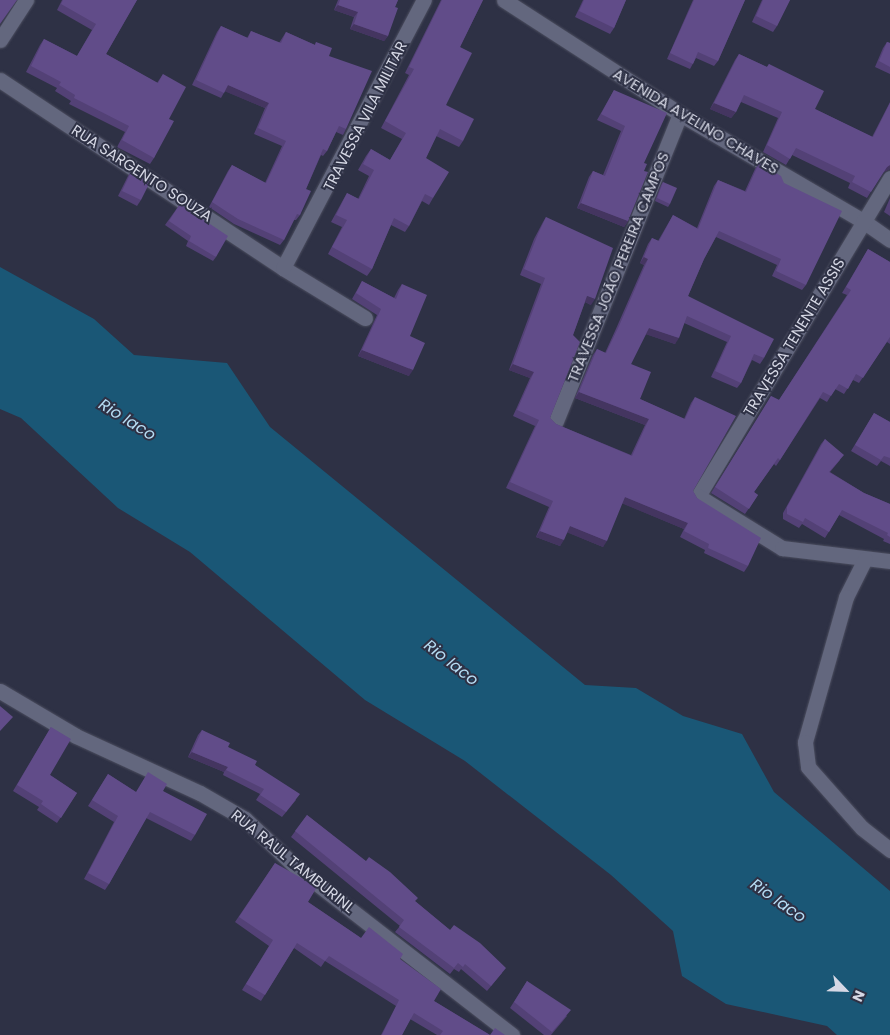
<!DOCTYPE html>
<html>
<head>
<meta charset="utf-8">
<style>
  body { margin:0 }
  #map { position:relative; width:890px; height:1035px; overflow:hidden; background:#2e3145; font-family:Poppins,sans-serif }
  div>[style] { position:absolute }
  .water>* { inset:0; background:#1a5776 }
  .roads { filter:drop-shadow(0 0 1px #4c4e5f) drop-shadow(0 0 1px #4c4e5f) }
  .minor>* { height:15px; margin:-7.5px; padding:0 7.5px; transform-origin:7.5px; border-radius:7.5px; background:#63677e }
  .wall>* { inset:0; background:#534176 }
  .shaded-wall>* { inset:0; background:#443560 }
  .building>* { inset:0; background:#614c89 }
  span { translate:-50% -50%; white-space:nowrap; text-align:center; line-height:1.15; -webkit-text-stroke:4px #2e3145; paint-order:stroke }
  .street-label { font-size:15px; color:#d6d8e5 }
  .water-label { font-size:16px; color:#b6dcf3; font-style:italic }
  .north { position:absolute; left:820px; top:965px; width:50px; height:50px; -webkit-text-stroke:4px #2e3145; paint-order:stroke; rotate:114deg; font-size:14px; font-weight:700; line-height:20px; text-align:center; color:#d6d8e5 }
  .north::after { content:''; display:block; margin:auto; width:18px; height:22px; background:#d6d8e5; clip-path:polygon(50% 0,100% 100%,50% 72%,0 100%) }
</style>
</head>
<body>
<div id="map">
  <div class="water">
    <div style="clip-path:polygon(0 267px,94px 319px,134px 355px,227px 363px,270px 427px,585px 685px,636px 688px,683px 716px,742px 734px,774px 792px,890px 891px,890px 1035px,837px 1035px,827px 1026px,726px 1004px,682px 976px,673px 931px,611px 875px,465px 761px,365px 700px,190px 552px,118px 508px,21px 418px,0 409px)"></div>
  </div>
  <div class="roads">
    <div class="minor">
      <div style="left:504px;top:0;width:210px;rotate:32.9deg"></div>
      <div style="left:680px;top:114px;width:212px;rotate:30.3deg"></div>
      <div style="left:863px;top:221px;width:33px;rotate:35deg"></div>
      <div style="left:0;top:40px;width:48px;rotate:-57deg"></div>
      <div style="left:0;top:80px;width:340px;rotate:33.6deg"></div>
      <div style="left:283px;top:268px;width:96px;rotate:31.4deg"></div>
      <div style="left:890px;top:178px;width:371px;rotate:121.1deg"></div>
      <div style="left:698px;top:496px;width:99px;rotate:31.8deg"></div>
      <div style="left:782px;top:548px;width:109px;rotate:6.9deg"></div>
      <div style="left:283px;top:268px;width:303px;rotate:-62.3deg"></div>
      <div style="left:556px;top:421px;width:331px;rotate:-68deg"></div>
      <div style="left:865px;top:559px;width:42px;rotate:116.6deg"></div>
      <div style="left:846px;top:597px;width:151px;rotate:105.8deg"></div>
      <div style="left:805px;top:742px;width:25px;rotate:83deg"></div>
      <div style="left:808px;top:767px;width:81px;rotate:48.5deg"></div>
      <div style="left:862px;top:828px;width:36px;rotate:38deg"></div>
      <div style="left:0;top:691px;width:88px;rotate:30.6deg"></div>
      <div style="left:76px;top:736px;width:136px;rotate:24.7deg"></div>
      <div style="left:200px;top:793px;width:52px;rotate:30deg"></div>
      <div style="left:245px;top:819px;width:73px;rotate:43.3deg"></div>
      <div style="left:298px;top:869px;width:271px;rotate:37.8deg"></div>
    </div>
  </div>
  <div class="wall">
    <div style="clip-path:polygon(62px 0,137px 0,106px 54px,157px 83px,163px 74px,169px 119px,154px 158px,150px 164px,117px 147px,125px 132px,69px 104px,71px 101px,55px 91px,57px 88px,26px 72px,40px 45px,44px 39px,77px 56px,92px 30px,57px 10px)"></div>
    <div style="clip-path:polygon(338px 0,398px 0,395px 7px,388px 36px,384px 41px,350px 29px,354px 17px,334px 10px)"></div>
    <div style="clip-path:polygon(441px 0,483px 0,460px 47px,446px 105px,463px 141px,459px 147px,436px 136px,426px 158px,433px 198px,429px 205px,422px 201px,409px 226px,405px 232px,391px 225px,372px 269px,367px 276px,328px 254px,342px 227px,331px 222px,343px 200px,347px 193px,358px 199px,369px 176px,358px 170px,366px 156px,371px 149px,390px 160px,402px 139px,381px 128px,409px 75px,405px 73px)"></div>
    <div style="clip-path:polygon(583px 0,626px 0,614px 28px,610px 34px,575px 17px)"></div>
    <div style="clip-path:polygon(693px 0,745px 0,718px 61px,714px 66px,696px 58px,690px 69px,667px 59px)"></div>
    <div style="clip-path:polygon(762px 0,790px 0,777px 26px,773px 32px,752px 22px)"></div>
    <div style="clip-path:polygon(221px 26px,247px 38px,251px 31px,279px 43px,286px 32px,315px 45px,316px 42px,329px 56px,346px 129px,343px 135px,336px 132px,327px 151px,323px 156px,321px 155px,306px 189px,300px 215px,296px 220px,294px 220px,284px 240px,280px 245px,234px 224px,209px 207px,228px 171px,232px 165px,265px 183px,282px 146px,254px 134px,265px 108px,225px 91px,221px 98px,192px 85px,217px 32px)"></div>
    <div style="clip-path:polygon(887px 42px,890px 43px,890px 74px,875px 67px,883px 48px)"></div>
    <div style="clip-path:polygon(739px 54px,767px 67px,769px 64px,815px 109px,872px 137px,890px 102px,890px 169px,883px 172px,867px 198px,848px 188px,850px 183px,792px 155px,786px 165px,763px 152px,778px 118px,741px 102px,736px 112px,731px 118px,710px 109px,735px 60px)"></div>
    <div style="clip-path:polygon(614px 90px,644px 163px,644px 171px,628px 221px,624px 227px,577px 208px,589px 177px,593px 171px,603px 175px,621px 131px,597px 120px)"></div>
    <div style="clip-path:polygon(759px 163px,806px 285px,802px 290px,772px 276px,777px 265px,716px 237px,704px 259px,688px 296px,764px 358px,760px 364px,752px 360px,741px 383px,737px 388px,711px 377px,727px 342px,684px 323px,675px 344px,646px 334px,631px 364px,640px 399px,684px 419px,691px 403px,695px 397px,693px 491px,697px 498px,748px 566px,744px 572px,704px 553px,705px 550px,680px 537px,684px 529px,622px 503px,603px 547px,567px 532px,560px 546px,536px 537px,549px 507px,506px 488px,535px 426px,513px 416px,530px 378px,509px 370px,541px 284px,520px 275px,534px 239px,543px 222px,546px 217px,591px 305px,585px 302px,573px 335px,550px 418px,556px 424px,631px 455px,645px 425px,575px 398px,593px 355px,597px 349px,605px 353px,615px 331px,644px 265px,640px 263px,648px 244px,652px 238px,658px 241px,673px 215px,697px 228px,714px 186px,718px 180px,745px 191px,755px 169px)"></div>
    <div style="clip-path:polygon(132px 170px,141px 200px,137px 206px,118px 196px,128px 176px)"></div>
    <div style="clip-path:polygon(663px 182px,670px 204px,668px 207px,655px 201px,661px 185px)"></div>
    <div style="clip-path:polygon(890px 198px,890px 216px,884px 212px)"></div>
    <div style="clip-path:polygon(180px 204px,216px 257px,213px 261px,186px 246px,188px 241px,165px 225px)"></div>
    <div style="clip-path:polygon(868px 249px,890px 262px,890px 344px,887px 342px,859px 383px,853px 380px,844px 394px,835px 389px,827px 402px,820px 398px,780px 460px,776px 466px,774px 464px,754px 492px,758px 495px,745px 514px,711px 493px,768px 402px,771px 396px,779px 400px,847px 295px,842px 293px)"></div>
    <div style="clip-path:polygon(362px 281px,394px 298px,398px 290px,402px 284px,410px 336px,409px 376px,358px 356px,377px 315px,352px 299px)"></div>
    <div style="clip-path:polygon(874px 413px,890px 422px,890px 466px,881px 461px,877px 466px,851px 451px)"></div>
    <div style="clip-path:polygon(825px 439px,840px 460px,830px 472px,864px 493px,890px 504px,890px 544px,883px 541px,884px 539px,839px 515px,825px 538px,802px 524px,799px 528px,783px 519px,783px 513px,821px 444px)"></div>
    <div style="clip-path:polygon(51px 727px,50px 775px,77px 793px,57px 823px,37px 810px,39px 807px,13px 791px)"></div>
    <div style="clip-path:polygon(202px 730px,255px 765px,296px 800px,282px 817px,256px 800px,260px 794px,223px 775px,224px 772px,188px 757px,198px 735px)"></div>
    <div style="clip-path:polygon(108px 774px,136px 792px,163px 791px,195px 835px,191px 841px,146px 818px,109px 884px,105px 890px,84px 879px,114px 822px,88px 806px)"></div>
    <div style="clip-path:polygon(307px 815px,416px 902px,502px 973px,487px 991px,461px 969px,459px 972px,454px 969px,450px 974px,395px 932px,400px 926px,291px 837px)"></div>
    <div style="clip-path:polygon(275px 863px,308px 902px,361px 938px,400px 959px,434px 1001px,490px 1035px,505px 1035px,437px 1035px,410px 1019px,402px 1035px,381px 1035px,396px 1006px,325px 961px,321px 967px,294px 948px,261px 1001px,242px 990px,269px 946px,235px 922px)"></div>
    <div style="clip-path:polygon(527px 981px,567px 1016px,551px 1035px,544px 1035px,510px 1008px)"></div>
  </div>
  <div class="shaded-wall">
    <div style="clip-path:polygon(338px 5px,358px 12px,354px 17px,334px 10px)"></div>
    <div style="clip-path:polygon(354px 24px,388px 36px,384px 41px,350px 29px)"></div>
    <div style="clip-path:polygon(228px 85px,269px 103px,265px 108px,224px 91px)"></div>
    <div style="clip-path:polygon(714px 103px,736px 112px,731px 118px,710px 109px)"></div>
    <div style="clip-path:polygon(890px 165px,890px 169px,882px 173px,887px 167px)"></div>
    <div style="clip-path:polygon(581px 203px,628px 221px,624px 227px,577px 208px)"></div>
    <div style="clip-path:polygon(644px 257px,648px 259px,644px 265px,640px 263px)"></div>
    <div style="clip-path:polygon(587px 296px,595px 299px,591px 305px,583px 301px)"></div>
    <div style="clip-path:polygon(649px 328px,679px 338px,675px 344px,645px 334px)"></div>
    <div style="clip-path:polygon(362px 350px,413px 370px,409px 376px,358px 356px)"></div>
    <div style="clip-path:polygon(513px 364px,534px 372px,530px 378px,509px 370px)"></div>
    <div style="clip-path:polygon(579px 392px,649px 419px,645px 425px,575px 398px)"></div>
    <div style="clip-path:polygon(625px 497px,688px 523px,684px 529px,621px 503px)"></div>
    <div style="clip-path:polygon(570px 526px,607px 541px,603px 547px,566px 532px)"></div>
    <div style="clip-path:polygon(540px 531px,564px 540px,560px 546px,536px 537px)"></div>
    <div style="clip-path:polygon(192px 752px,228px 767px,224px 772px,188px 757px)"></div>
  </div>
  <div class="building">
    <div style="clip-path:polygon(0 0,17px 0,0 24px)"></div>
    <div style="clip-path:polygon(63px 0,137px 0,106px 54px,158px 83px,163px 74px,186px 87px,169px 119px,174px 121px,154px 158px,122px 140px,129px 126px,74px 98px,75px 95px,59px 85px,61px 82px,31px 66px,44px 39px,77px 56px,96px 24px,61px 4px)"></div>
    <div style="clip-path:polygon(340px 0,398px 0,395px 7px,398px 8px,388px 36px,354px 24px,358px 12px,338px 5px)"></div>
    <div style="clip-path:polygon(442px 0,483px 0,460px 47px,472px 53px,446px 105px,474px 119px,463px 141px,440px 129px,426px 158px,449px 172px,433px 198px,425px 194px,409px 226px,394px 218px,372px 269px,332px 247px,347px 220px,336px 215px,347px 193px,359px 199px,374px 170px,363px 164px,371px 149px,390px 160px,406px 133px,385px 121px,414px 69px,409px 67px)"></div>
    <div style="clip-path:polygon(584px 0,626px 0,614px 28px,579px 11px)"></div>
    <div style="clip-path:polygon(694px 0,745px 0,718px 61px,698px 52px,693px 64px,670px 53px)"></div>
    <div style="clip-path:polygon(763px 0,790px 0,777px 26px,756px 16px)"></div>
    <div style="clip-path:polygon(221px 26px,248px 38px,251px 31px,281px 43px,286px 32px,315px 45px,316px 42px,332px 48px,329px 56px,372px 71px,346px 129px,339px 126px,327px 151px,323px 149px,306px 189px,311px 191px,300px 215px,297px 214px,284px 240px,238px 219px,212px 202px,232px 165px,266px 183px,286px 141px,258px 128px,269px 103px,228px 85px,224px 93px,196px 80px)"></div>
    <div style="clip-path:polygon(887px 42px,890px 43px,890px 67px,879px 61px)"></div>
    <div style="clip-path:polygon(739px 54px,767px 67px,769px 64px,824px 91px,815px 109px,873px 137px,890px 103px,890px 165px,887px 167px,871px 192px,852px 182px,855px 176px,796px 148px,790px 159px,767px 145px,782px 112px,744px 95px,736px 112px,714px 103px)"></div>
    <div style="clip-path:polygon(614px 90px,667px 113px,644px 163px,647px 164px,644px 171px,648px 172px,628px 221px,581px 203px,593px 171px,605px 176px,625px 126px,601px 114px)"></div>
    <div style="clip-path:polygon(759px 163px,781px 176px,784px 183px,842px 211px,806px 285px,776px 271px,781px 259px,719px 231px,704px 259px,688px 296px,774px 339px,764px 358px,754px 354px,741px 383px,715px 371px,731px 336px,687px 316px,679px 338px,649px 328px,631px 364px,651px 372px,640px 399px,685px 419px,695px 397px,736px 416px,693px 491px,697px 498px,761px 538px,748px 566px,708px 548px,709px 544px,684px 531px,688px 523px,625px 497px,607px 541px,570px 526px,564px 540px,540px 531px,553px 501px,510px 482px,539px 420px,517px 410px,534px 372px,513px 364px,545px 278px,524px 269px,538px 234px,546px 217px,613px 248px,595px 299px,587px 296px,573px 335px,580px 342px,550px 418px,556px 424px,632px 456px,649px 419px,579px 392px,597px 349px,606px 353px,619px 326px,648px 259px,644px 257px,652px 238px,659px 241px,673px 215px,698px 229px,718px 180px,746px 192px)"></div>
    <div style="clip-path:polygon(132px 170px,150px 182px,141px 200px,122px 191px)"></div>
    <div style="clip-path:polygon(663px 182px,677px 188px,670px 204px,657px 198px)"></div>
    <div style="clip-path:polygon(180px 204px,228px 236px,216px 257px,189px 241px,191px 236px,169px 221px)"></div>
    <div style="clip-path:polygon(868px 249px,890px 262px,890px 337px,863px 378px,856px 374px,848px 389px,839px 384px,831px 396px,823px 392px,780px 460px,778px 458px,754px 492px,758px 495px,749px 509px,715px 487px,771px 396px,779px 400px,851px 290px,846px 287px)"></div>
    <div style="clip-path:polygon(362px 281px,396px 299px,402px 284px,427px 295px,410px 336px,425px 343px,413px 370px,362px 350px,381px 309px,356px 293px)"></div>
    <div style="clip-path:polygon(874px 413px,890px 422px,890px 458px,884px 456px,881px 460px,855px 445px)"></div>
    <div style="clip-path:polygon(825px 439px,844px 455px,829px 472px,864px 493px,890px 504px,890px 537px,887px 535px,888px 533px,842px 510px,829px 532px,805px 518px,803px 522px,787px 514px,787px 507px)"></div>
    <div style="clip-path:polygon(0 706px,13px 717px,0 731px)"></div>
    <div style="clip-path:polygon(51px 727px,71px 739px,50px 775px,77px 793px,61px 818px,41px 804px,43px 801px,17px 785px)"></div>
    <div style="clip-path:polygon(202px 730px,230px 743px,228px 747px,257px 761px,255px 765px,300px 794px,286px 812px,260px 795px,264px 789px,226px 770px,228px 767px,192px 752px)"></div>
    <div style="clip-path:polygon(148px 772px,167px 784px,163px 791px,207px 814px,195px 835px,150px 812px,109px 884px,88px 873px,118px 816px,92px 800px,108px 774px,136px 792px)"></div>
    <div style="clip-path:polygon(307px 815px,366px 861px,369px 857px,390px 872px,418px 898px,415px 901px,450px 930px,454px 925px,480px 943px,506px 968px,491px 986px,465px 964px,463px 967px,458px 963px,454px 968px,399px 927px,404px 920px,295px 831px)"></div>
    <div style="clip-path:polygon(275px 863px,317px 887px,308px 902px,361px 938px,369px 927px,403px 954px,400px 959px,441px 989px,434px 1001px,490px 1035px,495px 1028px,505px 1035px,440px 1035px,443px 1031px,414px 1013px,402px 1035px,382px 1035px,399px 1000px,329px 956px,325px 961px,297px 943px,265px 995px,246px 984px,273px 940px,239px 917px)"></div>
    <div style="clip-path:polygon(527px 981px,571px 1010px,552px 1032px,514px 1002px)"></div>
  </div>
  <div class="street-label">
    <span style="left:365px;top:116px;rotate:-63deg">TRAVESSA VILA MILITAR</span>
    <span style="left:696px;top:121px;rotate:31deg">AVENIDA AVELINO CHAVES</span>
    <span style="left:142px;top:173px;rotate:33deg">RUA SARGENTO SOUZA</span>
    <span style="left:618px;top:267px;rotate:-68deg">TRAVESSA JOÃO PEREIRA CAMPOS</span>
    <span style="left:794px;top:337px;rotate:-59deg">TRAVESSA TENENTE ASSIS</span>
    <span style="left:293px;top:861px;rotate:39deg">RUA RAUL TAMBURINL</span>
  </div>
  <div class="water-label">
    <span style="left:127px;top:420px;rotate:32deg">Rio Iaco</span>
    <span style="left:451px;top:663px;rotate:38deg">Rio Iaco</span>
    <span style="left:778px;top:901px;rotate:35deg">Rio Iaco</span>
  </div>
  <div class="north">N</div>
</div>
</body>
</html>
